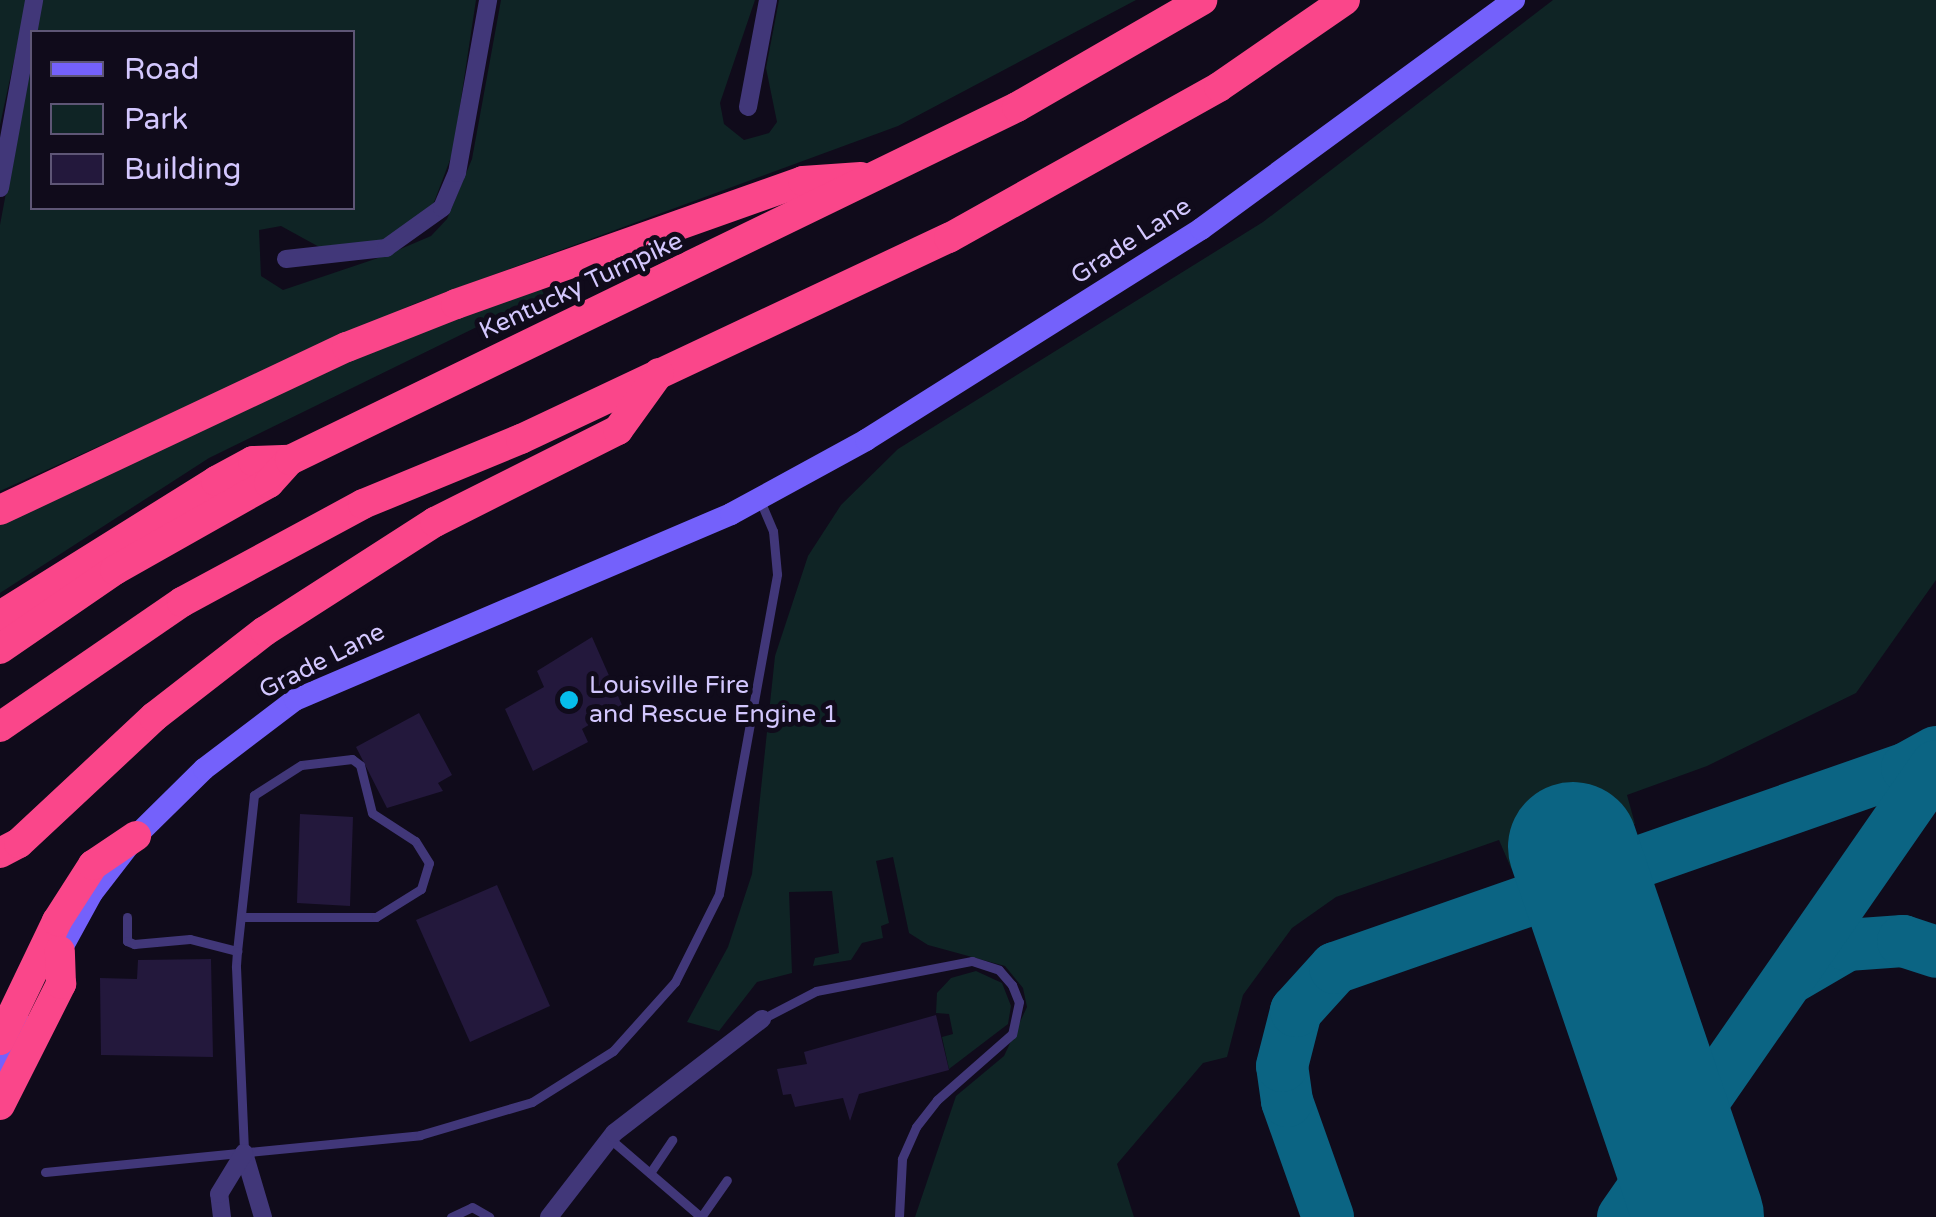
<!DOCTYPE html>
<html>
<head>
<meta charset="utf-8">
<style>
  body { margin:0 }
  #map { position:relative; width:1936px; height:1217px; overflow:hidden; background:#100b1b; font-family:"Varela Round",sans-serif }
  div>[style] { position:absolute }
  .green>* { inset:0; background:#0f2425 }
  .taxiway>* { height:52px; margin:-26px; padding:0 26px; transform-origin:26px; border-radius:26px; background:#0b6483 }
  .runway>* { height:130px; margin:-65px; padding:0 65px; transform-origin:65px; border-radius:65px; background:#0b6483 }
  .building>* { inset:0; background:#23183c }
  .lane>* { height:9px; margin:-4.5px; padding:0 4.5px; transform-origin:4.5px; border-radius:4.5px; background:#413779 }
  .street>* { height:18px; margin:-9px; padding:0 9px; transform-origin:9px; border-radius:9px; background:#413779 }
  .secondary>* { height:22px; margin:-11px; padding:0 11px; transform-origin:11px; border-radius:11px; background:#7461fb }
  .highway>* { height:30px; margin:-15px; padding:0 15px; transform-origin:15px; border-radius:15px; background:#fa468a }
  .dots>* { width:28px; height:28px; translate:-50% -50%; box-sizing:border-box; border:5px solid #100b1b; border-radius:50% }
  span { translate:-50% -50%; white-space:nowrap; text-align:center; line-height:1.15; -webkit-text-stroke:10px #100b1b; paint-order:stroke }
  .street-label { font-size:25px; color:#d3c7fe }
  .poi-label { font-size:25px; color:#d3c7fe }
  .left { translate:0 -50%; text-align:left }
  .legend { position:absolute; left:30px; top:30px; width:325px; height:180px; box-sizing:border-box; background:#100b1b; border:2px solid #5e5676; margin:0; padding:12px 18px; list-style:none; font-size:30px; color:#d3c7fe }
  .legend li { display:flex; align-items:center; gap:20px; height:50px }
  .legend b { width:50px; border:2px solid #5e5676 }
</style>
</head>
<body>
<div id="map">
  <div class="green">
    <div style="clip-path:polygon(0 0,27px 0,0 125px)"></div>
    <div style="clip-path:polygon(42px 0,476px 0,453px 152px,433px 205px,392px 238px,332px 254px,281px 226px,259px 230px,261px 276px,283px 290px,384px 256px,431px 236px,447px 219px,472px 159px,501px 0,755px 0,720px 103px,724px 124px,744px 140px,769px 133px,777px 122px,766px 68px,779px 0,1136px 0,898px 126px,414px 304px,0 491px,0 225px,32px 52px,32px 208px,352px 208px,352px 32px,36px 32px)"></div>
    <div style="clip-path:polygon(1553px 0,1936px 0,1936px 580px,1856px 693px,1707px 766px,1627px 795px,1635px 824px,1511px 868px,1499px 840px,1336px 897px,1292px 928px,1243px 995px,1227px 1057px,1203px 1063px,1117px 1164px,1134px 1217px,915px 1217px,956px 1096px,1004px 1056px,1027px 1007px,1023px 988px,1005px 966px,928px 945px,909px 933px,893px 857px,876px 861px,889px 923px,881px 926px,883px 938px,862px 943px,851px 960px,813px 966px,815px 958px,839px 953px,832px 891px,789px 892px,792px 973px,757px 982px,719px 1031px,687px 1022px,728px 947px,752px 874px,775px 656px,808px 556px,841px 505px,898px 449px,1263px 222px)"></div>
    <div style="clip-path:polygon(538px 284px,544px 294px,209px 458px,0 593px,0 520px,344px 361px)"></div>
    <div style="clip-path:polygon(976px 971px,1002px 983px,1011px 1006px,1008px 1024px,949px 1069px,942px 1037px,953px 1034px,949px 1014px,936px 1013px,937px 993px,951px 978px)"></div>
  </div>
  <div class="taxiway">
    <div style="left:1794px;top:976px;width:61px;rotate:-30.3deg"></div>
    <div style="left:1847px;top:945px;width:56px;rotate:-4.1deg"></div>
    <div style="left:1903px;top:941px;width:35px;rotate:18deg"></div>
    <div style="left:1328px;top:1217px;width:123px;rotate:-109.5deg"></div>
    <div style="left:1287px;top:1101px;width:35px;rotate:-98deg"></div>
    <div style="left:1282px;top:1066px;width:57px;rotate:-75.7deg"></div>
    <div style="left:1296px;top:1011px;width:58px;rotate:-47.8deg"></div>
    <div style="left:1335px;top:968px;width:606px;rotate:-19.27deg"></div>
    <div style="left:1907px;top:768px;width:33px;rotate:-29deg"></div>
    <div style="left:1623px;top:1217px;width:549px;rotate:-55.24deg"></div>
  </div>
  <div class="runway">
    <div style="left:1573px;top:847px;width:391px;rotate:71.2deg"></div>
  </div>
  <div class="building">
    <div style="clip-path:polygon(592px 637px,622px 705px,582px 729px,588px 742px,533px 771px,505px 709px,544px 687px,537px 671px)"></div>
    <div style="clip-path:polygon(419px 713px,452px 775px,438px 783px,443px 791px,387px 808px,356px 747px)"></div>
    <div style="clip-path:polygon(300px 814px,353px 817px,350px 906px,297px 903px)"></div>
    <div style="clip-path:polygon(497px 885px,550px 1006px,470px 1042px,416px 920px)"></div>
    <div style="clip-path:polygon(211px 959px,213px 1057px,101px 1055px,100px 978px,137px 979px,138px 960px)"></div>
    <div style="clip-path:polygon(936px 1015px,949px 1070px,859px 1094px,850px 1121px,843px 1098px,795px 1107px,791px 1094px,783px 1095px,777px 1069px,807px 1064px,804px 1052px)"></div>
  </div>
  <div class="lane">
    <div style="left:127px;top:917px;width:24px;rotate:90deg"></div>
    <div style="left:127px;top:941px;width:8px;rotate:23deg"></div>
    <div style="left:134px;top:944px;width:56px;rotate:-5.1deg"></div>
    <div style="left:190px;top:939px;width:49px;rotate:14.3deg"></div>
    <div style="left:241px;top:917px;width:135px"></div>
    <div style="left:376px;top:917px;width:53px;rotate:-31.9deg"></div>
    <div style="left:421px;top:889px;width:27px;rotate:-73deg"></div>
    <div style="left:429px;top:863px;width:26px;rotate:-122deg"></div>
    <div style="left:415px;top:841px;width:51px;rotate:-146.9deg"></div>
    <div style="left:372px;top:813px;width:49px;rotate:-104deg"></div>
    <div style="left:360px;top:765px;width:10px;rotate:-143deg"></div>
    <div style="left:352px;top:759px;width:51px;rotate:173.3deg"></div>
    <div style="left:301px;top:765px;width:56px;rotate:147.4deg"></div>
    <div style="left:254px;top:795px;width:157px;rotate:96.2deg"></div>
    <div style="left:237px;top:951px;width:16px;rotate:94deg"></div>
    <div style="left:236px;top:967px;width:186px;rotate:87.5deg"></div>
    <div style="left:762px;top:1019px;width:61px;rotate:-27.4deg"></div>
    <div style="left:816px;top:991px;width:159px;rotate:-10.9deg"></div>
    <div style="left:972px;top:961px;width:28px;rotate:18deg"></div>
    <div style="left:999px;top:970px;width:20px;rotate:49deg"></div>
    <div style="left:1012px;top:985px;width:18px;rotate:68deg"></div>
    <div style="left:1019px;top:1002px;width:33px;rotate:102deg"></div>
    <div style="left:1012px;top:1034px;width:100px;rotate:138.7deg"></div>
    <div style="left:937px;top:1100px;width:34px;rotate:128deg"></div>
    <div style="left:916px;top:1127px;width:35px;rotate:114deg"></div>
    <div style="left:902px;top:1159px;width:58px;rotate:93deg"></div>
    <div style="left:609px;top:1138px;width:121px;rotate:40.7deg"></div>
    <div style="left:701px;top:1217px;width:45px;rotate:-54.9deg"></div>
    <div style="left:45px;top:1172px;width:377px;rotate:-5.6deg"></div>
    <div style="left:420px;top:1135px;width:117px;rotate:-16.4deg"></div>
    <div style="left:532px;top:1102px;width:96px;rotate:-32.2deg"></div>
    <div style="left:613px;top:1051px;width:93px;rotate:-48.1deg"></div>
    <div style="left:675px;top:982px;width:98px;rotate:-63.4deg"></div>
    <div style="left:719px;top:894px;width:325px;rotate:-79.7deg"></div>
    <div style="left:777px;top:574px;width:43px;rotate:-95.3deg"></div>
    <div style="left:773px;top:531px;width:33px;rotate:-113deg"></div>
    <div style="left:650px;top:1173px;width:40px;rotate:-56deg"></div>
    <div style="left:451px;top:1217px;width:23px;rotate:-25deg"></div>
    <div style="left:472px;top:1207px;width:20px;rotate:30deg"></div>
  </div>
  <div class="street">
    <div style="left:748px;top:107px;width:109px;rotate:-79.4deg"></div>
    <div style="left:0;top:188px;width:191px;rotate:-79.7deg"></div>
    <div style="left:286px;top:259px;width:101px;rotate:-6.3deg"></div>
    <div style="left:386px;top:248px;width:69px;rotate:-35.5deg"></div>
    <div style="left:442px;top:208px;width:38px;rotate:-67deg"></div>
    <div style="left:457px;top:173px;width:176px;rotate:-79.8deg"></div>
    <div style="left:244px;top:1153px;width:67px;rotate:73.5deg"></div>
    <div style="left:222px;top:1217px;width:23px;rotate:-97deg"></div>
    <div style="left:219px;top:1194px;width:48px;rotate:-58.6deg"></div>
    <div style="left:549px;top:1217px;width:106px;rotate:-52.3deg"></div>
    <div style="left:614px;top:1133px;width:187px;rotate:-37.6deg"></div>
  </div>
  <div class="secondary">
    <div style="left:52px;top:966px;width:83px;rotate:-61.3deg"></div>
    <div style="left:92px;top:893px;width:72px;rotate:-52.3deg"></div>
    <div style="left:136px;top:836px;width:95px;rotate:-44.6deg"></div>
    <div style="left:204px;top:769px;width:114px;rotate:-37.2deg"></div>
    <div style="left:295px;top:700px;width:474px;rotate:-23.1deg"></div>
    <div style="left:731px;top:514px;width:154px;rotate:-28.7deg"></div>
    <div style="left:866px;top:440px;width:396px;rotate:-32.2deg"></div>
    <div style="left:1201px;top:229px;width:388px;rotate:-36.2deg"></div>
    <div style="left:0;top:1071px;width:51px;rotate:-62.9deg"></div>
  </div>
  <div class="highway">
    <div style="left:0;top:510px;width:383px;rotate:-25.2deg"></div>
    <div style="left:347px;top:347px;width:117px;rotate:-21.5deg"></div>
    <div style="left:456px;top:304px;width:368px;rotate:-19.5deg"></div>
    <div style="left:803px;top:181px;width:58px;rotate:-3.9deg"></div>
    <div style="left:0;top:616px;width:255px;rotate:-32deg"></div>
    <div style="left:216px;top:481px;width:42px;rotate:-28.4deg"></div>
    <div style="left:253px;top:461px;width:37px;rotate:-2deg"></div>
    <div style="left:0;top:649px;width:140px;rotate:-34.5deg"></div>
    <div style="left:115px;top:570px;width:177px;rotate:-29.5deg"></div>
    <div style="left:269px;top:483px;width:31px;rotate:-48deg"></div>
    <div style="left:290px;top:460px;width:808px;rotate:-25.9deg"></div>
    <div style="left:1017px;top:107px;width:214px;rotate:-30deg"></div>
    <div style="left:0;top:727px;width:221px;rotate:-34.5deg"></div>
    <div style="left:182px;top:602px;width:206px;rotate:-28.4deg"></div>
    <div style="left:363px;top:504px;width:171px;rotate:-22.4deg"></div>
    <div style="left:521px;top:439px;width:473px;rotate:-25.2deg"></div>
    <div style="left:949px;top:238px;width:309px;rotate:-29.2deg"></div>
    <div style="left:1219px;top:87px;width:153px;rotate:-34.6deg"></div>
    <div style="left:0;top:853px;width:21px;rotate:-28deg"></div>
    <div style="left:19px;top:843px;width:185px;rotate:-43deg"></div>
    <div style="left:154px;top:717px;width:140px;rotate:-37.8deg"></div>
    <div style="left:265px;top:631px;width:202px;rotate:-32.7deg"></div>
    <div style="left:435px;top:522px;width:205px;rotate:-26.7deg"></div>
    <div style="left:618px;top:430px;width:70px;rotate:-54.3deg"></div>
    <div style="left:0;top:1040px;width:132px;rotate:-64.4deg"></div>
    <div style="left:57px;top:921px;width:67px;rotate:-57.3deg"></div>
    <div style="left:93px;top:865px;width:52px;rotate:-34deg"></div>
    <div style="left:0;top:1105px;width:136px;rotate:-63.2deg"></div>
    <div style="left:61px;top:984px;width:33px;rotate:-92deg"></div>
  </div>
  <div class="dots">
    <div style="left:569px;top:700px;background:#06bdeb"></div>
  </div>
  <div class="street-label">
    <span style="left:1131px;top:241px;rotate:-33deg">Grade Lane</span>
    <span style="left:581px;top:286px;rotate:-25deg">Kentucky Turnpike</span>
    <span style="left:322px;top:661px;rotate:-27deg">Grade Lane</span>
  </div>
  <div class="poi-label">
    <span class="left" style="left:589px;top:700px">Louisville Fire<br>and Rescue Engine 1</span>
  </div>
  <ul class="legend">
  <li><b style="height:12px;background:#7461fb"></b>Road</li>
  <li><b style="height:28px;background:#0f2425"></b>Park</li>
  <li><b style="height:28px;background:#23183c"></b>Building</li>
  </ul>
</div>
</body>
</html>
